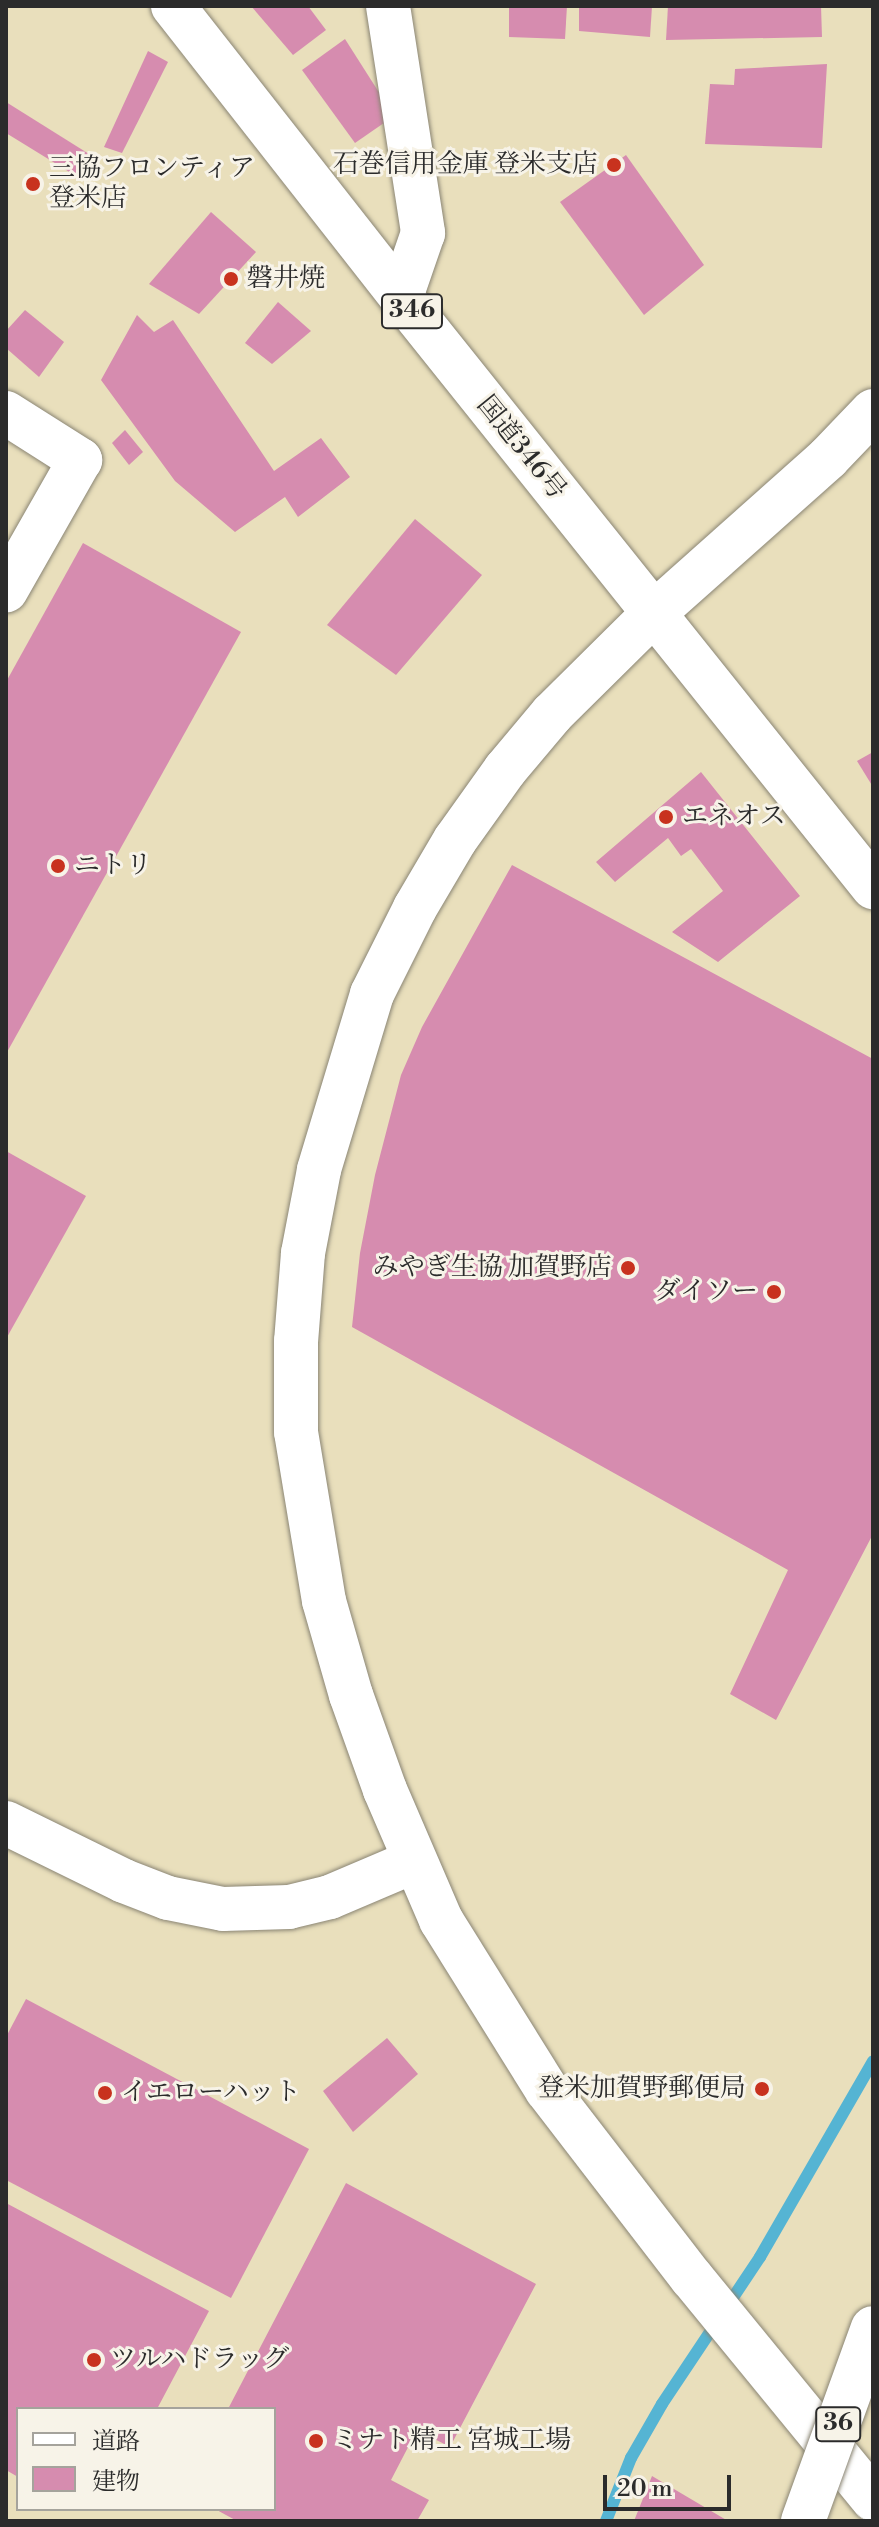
<!DOCTYPE html>
<html>
<head>
<meta charset="utf-8">
<style>
  body { margin:0 }
  #map { position:relative; width:879px; height:2527px; overflow:hidden; background:#e9dfbc; font-family:"Libre Bodoni","Noto Serif JP",serif }
  div>[style] { position:absolute }
  .stream>* { height:12px; margin:-6px; padding:0 6px; transform-origin:6px; border-radius:6px; background:#55b4d3 }
  .building>* { inset:0; background:#d68caf }
  .roads { filter:drop-shadow(0 0 2px #8a8574) drop-shadow(0 0 2px #8a8574) }
  .minor>* { height:44px; margin:-22px; padding:0 22px; transform-origin:22px; border-radius:22px; background:#fff }
  .major>* { height:44px; margin:-22px; padding:0 22px; transform-origin:22px; border-radius:22px; background:#fff }
  .highway>* { height:44px; margin:-22px; padding:0 22px; transform-origin:22px; border-radius:22px; background:#fff }
  .bridges { filter:drop-shadow(0 0 2px #8a8574) drop-shadow(0 0 2px #8a8574) }
  .major-bridge>* { height:44px; margin:-22px; padding:0 22px; transform-origin:22px; border-radius:22px; background:#fff }
  .dots>* { width:22px; height:22px; translate:-50% -50%; box-sizing:border-box; border:4px solid #f7f3e8; border-radius:50% }
  span { translate:-50% -50%; white-space:nowrap; text-align:center; line-height:1.15; -webkit-text-stroke:6px #f7f3e8; paint-order:stroke }
  .shield-label span { padding:2px 6px; background:#f7f3e8; border:2px solid; border-radius:6px; -webkit-text-stroke-width:0 }
  .shield-label { font-size:24px; color:#2b2b2b; font-weight:700 }
  .poi-label { font-size:26px; color:#2b2b2b }
  .right { translate:-100% -50%; text-align:right }
  .left { translate:0 -50%; text-align:left }
  .street-label { font-size:26px; color:#2b2b2b }
  .frame { position:absolute; inset:0; border:8px solid #2b2b2b; pointer-events:none }
  .legend { position:absolute; left:16px; top:2407px; width:260px; height:104px; box-sizing:border-box; background:#f7f3e8; border:2px solid #a5a39c; margin:0; padding:10px 14px; list-style:none; font-size:24px; color:#2b2b2b }
  .legend li { display:flex; align-items:center; gap:16px; height:40px }
  .legend b { width:40px; border:2px solid #a5a39c }
  .scale { position:absolute; left:603px; top:2475px; width:128px; height:36px; box-sizing:border-box; border:4px solid #2b2b2b; border-top:0; padding-left:10px; font-size:24px; line-height:28px; white-space:nowrap; color:#2b2b2b; -webkit-text-stroke:6px #f7f3e8; paint-order:stroke }
</style>
</head>
<body>
<div id="map">
  <div class="stream">
    <div style="left:606px;top:2521px;width:68px;rotate:-68.4deg"></div>
    <div style="left:631px;top:2458px;width:62px;rotate:-60.1deg"></div>
    <div style="left:662px;top:2404px;width:177px;rotate:-56.3deg"></div>
    <div style="left:760px;top:2257px;width:226px;rotate:-60deg"></div>
  </div>
  <div class="building">
    <div style="clip-path:polygon(251px 6px,308px 6px,326px 30px,293px 55px)"></div>
    <div style="clip-path:polygon(509px 6px,567px 6px,565px 39px,509px 37px)"></div>
    <div style="clip-path:polygon(579px 6px,652px 6px,650px 37px,579px 31px)"></div>
    <div style="clip-path:polygon(668px 6px,821px 6px,822px 37px,666px 40px)"></div>
    <div style="clip-path:polygon(345px 39px,394px 116px,355px 143px,302px 70px)"></div>
    <div style="clip-path:polygon(148px 51px,168px 62px,122px 153px,104px 147px)"></div>
    <div style="clip-path:polygon(827px 64px,822px 148px,705px 144px,710px 84px,734px 85px,735px 69px)"></div>
    <div style="clip-path:polygon(6px 102px,97px 159px,84px 181px,6px 133px)"></div>
    <div style="clip-path:polygon(626px 155px,704px 265px,644px 315px,560px 202px)"></div>
    <div style="clip-path:polygon(211px 212px,256px 252px,199px 314px,149px 284px)"></div>
    <div style="clip-path:polygon(278px 302px,311px 331px,272px 364px,245px 343px)"></div>
    <div style="clip-path:polygon(25px 310px,64px 342px,39px 377px,6px 348px,6px 331px)"></div>
    <div style="clip-path:polygon(137px 315px,154px 332px,173px 320px,274px 471px,321px 438px,350px 477px,298px 517px,285px 497px,235px 532px,175px 481px,101px 380px)"></div>
    <div style="clip-path:polygon(125px 430px,143px 452px,129px 465px,112px 443px)"></div>
    <div style="clip-path:polygon(415px 519px,482px 575px,396px 675px,327px 625px)"></div>
    <div style="clip-path:polygon(83px 543px,241px 632px,6px 1054px,6px 682px)"></div>
    <div style="clip-path:polygon(873px 752px,873px 787px,857px 761px)"></div>
    <div style="clip-path:polygon(701px 772px,800px 896px,718px 962px,672px 932px,723px 891px,691px 849px,681px 856px,668px 838px,615px 882px,596px 862px)"></div>
    <div style="clip-path:polygon(512px 865px,873px 1059px,873px 1534px,776px 1720px,730px 1694px,788px 1570px,352px 1327px,360px 1253px,375px 1175px,401px 1075px,422px 1027px)"></div>
    <div style="clip-path:polygon(6px 1151px,86px 1196px,6px 1339px)"></div>
    <div style="clip-path:polygon(26px 1999px,309px 2149px,231px 2298px,6px 2180px,6px 2037px)"></div>
    <div style="clip-path:polygon(387px 2038px,418px 2074px,353px 2132px,323px 2091px)"></div>
    <div style="clip-path:polygon(346px 2183px,536px 2284px,450px 2447px,417px 2430px,391px 2480px,429px 2500px,417px 2521px,237px 2521px,215px 2509px,274px 2509px,274px 2409px,228px 2409px)"></div>
    <div style="clip-path:polygon(6px 2203px,209px 2311px,157px 2409px,18px 2409px,18px 2477px,6px 2470px)"></div>
    <div style="clip-path:polygon(652px 2476px,728px 2521px,634px 2521px)"></div>
  </div>
  <div class="roads">
    <div class="minor">
      <div style="left:388px;top:6px;width:230px;rotate:81.2deg"></div>
      <div style="left:423px;top:233px;width:68px;rotate:109deg"></div>
      <div style="left:6px;top:413px;width:88px;rotate:32.4deg"></div>
      <div style="left:80px;top:460px;width:150px;rotate:119.6deg"></div>
      <div style="left:653px;top:614px;width:142px;rotate:135.3deg"></div>
      <div style="left:552px;top:714px;width:73px;rotate:130deg"></div>
      <div style="left:505px;top:770px;width:86px;rotate:125.5deg"></div>
      <div style="left:455px;top:840px;width:79px;rotate:120.5deg"></div>
      <div style="left:415px;top:908px;width:96px;rotate:116.6deg"></div>
      <div style="left:372px;top:994px;width:184px;rotate:106.8deg"></div>
      <div style="left:319px;top:1170px;width:85px;rotate:100.9deg"></div>
      <div style="left:303px;top:1253px;width:88px;rotate:94.5deg"></div>
      <div style="left:296px;top:1341px;width:91px;rotate:90deg"></div>
      <div style="left:296px;top:1432px;width:171px;rotate:80.6deg"></div>
      <div style="left:324px;top:1601px;width:98px;rotate:74deg"></div>
      <div style="left:351px;top:1695px;width:101px;rotate:70.3deg"></div>
      <div style="left:385px;top:1790px;width:142px;rotate:66.7deg"></div>
      <div style="left:441px;top:1920px;width:200px;rotate:58.1deg"></div>
      <div style="left:547px;top:2090px;width:237px;rotate:52.4deg"></div>
      <div style="left:692px;top:2278px;width:286px;rotate:50.7deg"></div>
      <div style="left:6px;top:1823px;width:131px;rotate:26.2deg"></div>
      <div style="left:124px;top:1881px;width:47px;rotate:21.1deg"></div>
      <div style="left:168px;top:1898px;width:56px;rotate:11.3deg"></div>
      <div style="left:223px;top:1909px;width:66px;rotate:-1.7deg"></div>
      <div style="left:289px;top:1907px;width:42px;rotate:-13.7deg"></div>
      <div style="left:330px;top:1897px;width:92px;rotate:-23deg"></div>
    </div>
    <div class="major">
      <div style="left:653px;top:614px;width:234px;rotate:-41.7deg"></div>
      <div style="left:828px;top:458px;width:65px;rotate:-46.2deg"></div>
    </div>
    <div class="highway">
      <div style="left:173px;top:6px;width:370px;rotate:51.9deg"></div>
      <div style="left:401px;top:297px;width:756px;rotate:51.34deg"></div>
    </div>
  </div>
  <div class="bridges">
    <div class="major-bridge">
      <div style="left:803px;top:2521px;width:205px;rotate:-70.1deg"></div>
    </div>
  </div>
  <div class="dots">
    <div style="left:614px;top:165px;background:#c8321e"></div>
    <div style="left:33px;top:184px;background:#c8321e"></div>
    <div style="left:231px;top:279px;background:#c8321e"></div>
    <div style="left:666px;top:817px;background:#c8321e"></div>
    <div style="left:58px;top:866px;background:#c8321e"></div>
    <div style="left:628px;top:1268px;background:#c8321e"></div>
    <div style="left:774px;top:1292px;background:#c8321e"></div>
    <div style="left:762px;top:2089px;background:#c8321e"></div>
    <div style="left:105px;top:2093px;background:#c8321e"></div>
    <div style="left:94px;top:2360px;background:#c8321e"></div>
    <div style="left:316px;top:2441px;background:#c8321e"></div>
  </div>
  <div class="shield-label">
    <span style="left:412px;top:311px">346</span>
    <span style="left:838px;top:2424px">36</span>
  </div>
  <div class="poi-label">
    <span class="right" style="left:598px;top:165px">石巻信用金庫 登米支店</span>
    <span class="left" style="left:49px;top:184px">三協フロンティア<br>登米店</span>
    <span class="left" style="left:247px;top:279px">磐井焼</span>
    <span class="left" style="left:682px;top:817px">エネオス</span>
    <span class="left" style="left:74px;top:866px">ニトリ</span>
    <span class="right" style="left:612px;top:1268px">みやぎ生協 加賀野店</span>
    <span class="right" style="left:758px;top:1292px">ダイソー</span>
    <span class="right" style="left:746px;top:2089px">登米加賀野郵便局</span>
    <span class="left" style="left:121px;top:2093px">イエローハット</span>
    <span class="left" style="left:110px;top:2360px">ツルハドラッグ</span>
    <span class="left" style="left:332px;top:2441px">ミナト精工 宮城工場</span>
  </div>
  <div class="street-label">
    <span style="left:521px;top:448px;rotate:51deg">国道346号</span>
  </div>
  <div class="frame"></div>
  <ul class="legend">
  <li><b style="height:10px;background:#fff"></b>道路</li>
  <li><b style="height:22px;background:#d68caf"></b>建物</li>
  </ul>
  <div class="scale">20 m</div>
</div>
</body>
</html>
